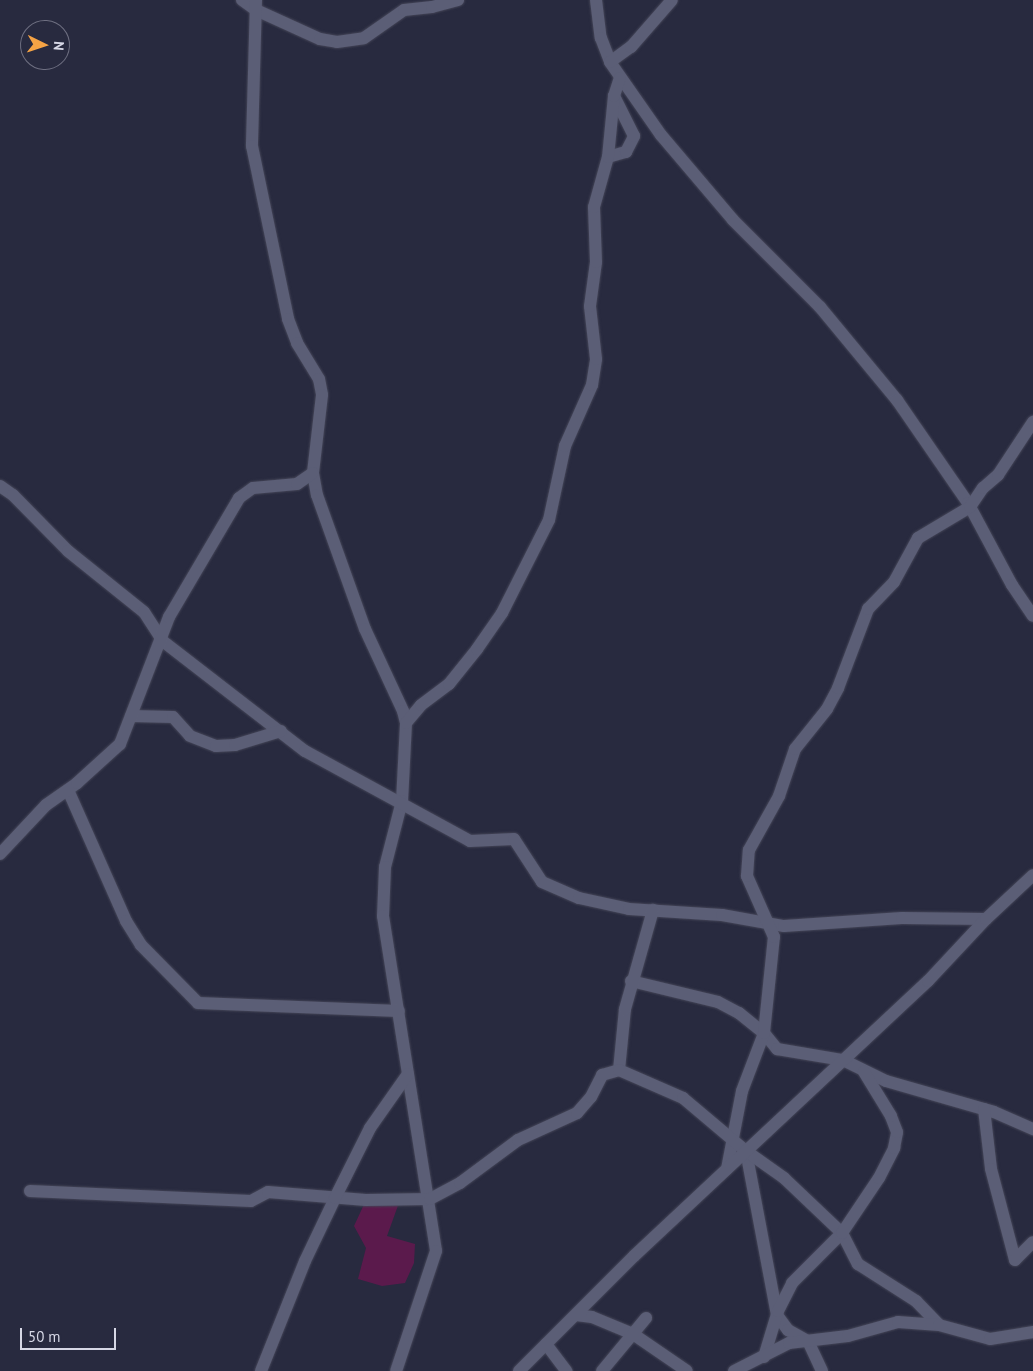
<!DOCTYPE html>
<html>
<head>
<meta charset="utf-8">
<style>
  body { margin:0 }
  #map { position:relative; width:1033px; height:1371px; overflow:hidden; background:#282a3f; font-family:"PT Sans",sans-serif }
  div>[style] { position:absolute }
  .green>* { inset:0; background:#5b1a4c }
  .roads { filter:drop-shadow(0 0 1px #444557) drop-shadow(0 0 1px #444557) }
  .street>* { height:12px; margin:-6px; padding:0 6px; transform-origin:6px; border-radius:6px; background:#5b5e76 }
  span { translate:-50% -50%; white-space:nowrap; text-align:center; line-height:1.15; -webkit-text-stroke:5px #282a3f; paint-order:stroke }
  .north { position:absolute; left:20px; top:20px; width:50px; height:50px; box-sizing:border-box; background:#282a3f; border:1px solid #6e6f81; border-radius:50%; rotate:94deg; font-size:14px; font-weight:700; line-height:20px; text-align:center; color:#d6d7e5 }
  .north::after { content:''; display:block; margin:auto; width:18px; height:22px; background:#f5a345; clip-path:polygon(50% 0,100% 100%,50% 72%,0 100%) }
  .scale { position:absolute; left:20px; top:1328px; width:96px; height:22px; box-sizing:border-box; border:2px solid #d6d7e5; border-top:0; padding-left:6px; font-size:15px; line-height:18px; white-space:nowrap; color:#d6d7e5; -webkit-text-stroke:4px #282a3f; paint-order:stroke }
</style>
</head>
<body>
<div id="map">
  <div class="green">
    <div style="clip-path:polygon(366px 1200px,400px 1200px,387px 1236px,415px 1244px,414px 1263px,405px 1283px,382px 1286px,358px 1279px,366px 1248px,354px 1226px)"></div>
  </div>
  <div class="roads">
    <div class="street">
      <div style="left:242px;top:0;width:17px;rotate:36deg"></div>
      <div style="left:256px;top:10px;width:70px;rotate:24.4deg"></div>
      <div style="left:320px;top:39px;width:17px;rotate:10deg"></div>
      <div style="left:337px;top:42px;width:27px;rotate:-8deg"></div>
      <div style="left:364px;top:38px;width:49px;rotate:-35deg"></div>
      <div style="left:404px;top:10px;width:28px;rotate:-6deg"></div>
      <div style="left:432px;top:7px;width:27px;rotate:-15deg"></div>
      <div style="left:256px;top:0;width:146px;rotate:91.6deg"></div>
      <div style="left:252px;top:146px;width:177px;rotate:78.2deg"></div>
      <div style="left:288px;top:319px;width:26px;rotate:69deg"></div>
      <div style="left:297px;top:343px;width:42px;rotate:58.6deg"></div>
      <div style="left:319px;top:379px;width:16px;rotate:79deg"></div>
      <div style="left:322px;top:395px;width:79px;rotate:96.6deg"></div>
      <div style="left:313px;top:473px;width:22px;rotate:80deg"></div>
      <div style="left:317px;top:495px;width:142px;rotate:70.3deg"></div>
      <div style="left:365px;top:629px;width:90px;rotate:65.1deg"></div>
      <div style="left:403px;top:711px;width:12px;rotate:76deg"></div>
      <div style="left:406px;top:723px;width:78px;rotate:92.9deg"></div>
      <div style="left:402px;top:801px;width:68px;rotate:104.4deg"></div>
      <div style="left:385px;top:867px;width:49px;rotate:92.3deg"></div>
      <div style="left:383px;top:916px;width:339px;rotate:81deg"></div>
      <div style="left:436px;top:1251px;width:126px;rotate:108.4deg"></div>
      <div style="left:596px;top:0;width:38px;rotate:83deg"></div>
      <div style="left:601px;top:38px;width:26px;rotate:69deg"></div>
      <div style="left:610px;top:62px;width:89px;rotate:55.1deg"></div>
      <div style="left:661px;top:135px;width:111px;rotate:49.7deg"></div>
      <div style="left:733px;top:220px;width:123px;rotate:45deg"></div>
      <div style="left:820px;top:307px;width:121px;rotate:50.4deg"></div>
      <div style="left:897px;top:400px;width:125px;rotate:55.4deg"></div>
      <div style="left:968px;top:503px;width:93px;rotate:61.8deg"></div>
      <div style="left:1012px;top:585px;width:37px;rotate:56deg"></div>
      <div style="left:610px;top:62px;width:26px;rotate:-36deg"></div>
      <div style="left:631px;top:47px;width:62px;rotate:-48.9deg"></div>
      <div style="left:608px;top:157px;width:19px;rotate:-16deg"></div>
      <div style="left:626px;top:152px;width:18px;rotate:-63deg"></div>
      <div style="left:634px;top:136px;width:45px;rotate:-116.6deg"></div>
      <div style="left:0;top:486px;width:16px;rotate:35deg"></div>
      <div style="left:13px;top:495px;width:78px;rotate:45.5deg"></div>
      <div style="left:68px;top:551px;width:97px;rotate:38.8deg"></div>
      <div style="left:144px;top:612px;width:30px;rotate:57deg"></div>
      <div style="left:160px;top:639px;width:183px;rotate:37.7deg"></div>
      <div style="left:305px;top:751px;width:188px;rotate:28.6deg"></div>
      <div style="left:470px;top:841px;width:44px;rotate:-2.6deg"></div>
      <div style="left:514px;top:839px;width:51px;rotate:56.9deg"></div>
      <div style="left:542px;top:882px;width:40px;rotate:23.4deg"></div>
      <div style="left:579px;top:898px;width:51px;rotate:12.4deg"></div>
      <div style="left:629px;top:909px;width:93px;rotate:3.7deg"></div>
      <div style="left:722px;top:915px;width:63px;rotate:10.1deg"></div>
      <div style="left:784px;top:926px;width:118px;rotate:-3.9deg"></div>
      <div style="left:902px;top:918px;width:84px;rotate:0.7deg"></div>
      <div style="left:131px;top:716px;width:42px;rotate:1.4deg"></div>
      <div style="left:173px;top:717px;width:25px;rotate:48deg"></div>
      <div style="left:190px;top:736px;width:28px;rotate:21deg"></div>
      <div style="left:216px;top:746px;width:19px;rotate:-3deg"></div>
      <div style="left:235px;top:745px;width:48px;rotate:-16.9deg"></div>
      <div style="left:406px;top:723px;width:23px;rotate:-50deg"></div>
      <div style="left:421px;top:705px;width:35px;rotate:-37deg"></div>
      <div style="left:449px;top:684px;width:45px;rotate:-51.3deg"></div>
      <div style="left:477px;top:649px;width:44px;rotate:-55.2deg"></div>
      <div style="left:502px;top:613px;width:104px;rotate:-63.2deg"></div>
      <div style="left:549px;top:520px;width:76px;rotate:-77.8deg"></div>
      <div style="left:565px;top:446px;width:67px;rotate:-66.1deg"></div>
      <div style="left:592px;top:385px;width:26px;rotate:-81deg"></div>
      <div style="left:596px;top:359px;width:53px;rotate:-96.5deg"></div>
      <div style="left:590px;top:306px;width:44px;rotate:-82.2deg"></div>
      <div style="left:596px;top:262px;width:55px;rotate:-92.1deg"></div>
      <div style="left:594px;top:207px;width:52px;rotate:-74.4deg"></div>
      <div style="left:608px;top:157px;width:61px;rotate:-84.4deg"></div>
      <div style="left:614px;top:96px;width:19px;rotate:-72deg"></div>
      <div style="left:68px;top:790px;width:143px;rotate:66.1deg"></div>
      <div style="left:126px;top:921px;width:28px;rotate:58deg"></div>
      <div style="left:141px;top:945px;width:81px;rotate:45.5deg"></div>
      <div style="left:198px;top:1003px;width:201px;rotate:2.3deg"></div>
      <div style="left:0;top:854px;width:67px;rotate:-46.8deg"></div>
      <div style="left:46px;top:805px;width:38px;rotate:-35deg"></div>
      <div style="left:77px;top:783px;width:58px;rotate:-42.2deg"></div>
      <div style="left:120px;top:744px;width:136px;rotate:-68.9deg"></div>
      <div style="left:169px;top:617px;width:138px;rotate:-59.5deg"></div>
      <div style="left:239px;top:498px;width:17px;rotate:-36deg"></div>
      <div style="left:253px;top:488px;width:44px;rotate:-5.2deg"></div>
      <div style="left:297px;top:484px;width:19px;rotate:-35deg"></div>
      <div style="left:631px;top:981px;width:89px;rotate:13.6deg"></div>
      <div style="left:718px;top:1002px;width:24px;rotate:28deg"></div>
      <div style="left:739px;top:1013px;width:32px;rotate:39deg"></div>
      <div style="left:764px;top:1033px;width:21px;rotate:51deg"></div>
      <div style="left:777px;top:1049px;width:67px;rotate:9.5deg"></div>
      <div style="left:843px;top:1060px;width:48px;rotate:26deg"></div>
      <div style="left:886px;top:1081px;width:112px;rotate:16deg"></div>
      <div style="left:994px;top:1112px;width:43px;rotate:23.6deg"></div>
      <div style="left:619px;top:1070px;width:61px;rotate:-84.4deg"></div>
      <div style="left:625px;top:1009px;width:103px;rotate:-74.2deg"></div>
      <div style="left:984px;top:1109px;width:60px;rotate:83.3deg"></div>
      <div style="left:991px;top:1169px;width:94px;rotate:75.2deg"></div>
      <div style="left:746px;top:1151px;width:167px;rotate:79.3deg"></div>
      <div style="left:777px;top:1315px;width:19px;rotate:54deg"></div>
      <div style="left:788px;top:1330px;width:23px;rotate:29deg"></div>
      <div style="left:808px;top:1341px;width:33px;rotate:65deg"></div>
      <div style="left:727px;top:1169px;width:79px;rotate:-79.1deg"></div>
      <div style="left:742px;top:1091px;width:62px;rotate:-69.2deg"></div>
      <div style="left:764px;top:1033px;width:97px;rotate:-84.1deg"></div>
      <div style="left:774px;top:937px;width:67px;rotate:-113.9deg"></div>
      <div style="left:747px;top:876px;width:26px;rotate:-86deg"></div>
      <div style="left:749px;top:850px;width:62px;rotate:-60.9deg"></div>
      <div style="left:779px;top:796px;width:50px;rotate:-71.2deg"></div>
      <div style="left:795px;top:749px;width:51px;rotate:-51.3deg"></div>
      <div style="left:827px;top:709px;width:24px;rotate:-62deg"></div>
      <div style="left:838px;top:688px;width:85px;rotate:-69.2deg"></div>
      <div style="left:868px;top:609px;width:37px;rotate:-46deg"></div>
      <div style="left:894px;top:582px;width:50px;rotate:-61.4deg"></div>
      <div style="left:918px;top:538px;width:61px;rotate:-30.8deg"></div>
      <div style="left:970px;top:507px;width:23px;rotate:-56deg"></div>
      <div style="left:983px;top:488px;width:20px;rotate:-41deg"></div>
      <div style="left:998px;top:475px;width:64px;rotate:-56.6deg"></div>
      <div style="left:30px;top:1191px;width:221px;rotate:2.6deg"></div>
      <div style="left:251px;top:1201px;width:19px;rotate:-28deg"></div>
      <div style="left:268px;top:1192px;width:98px;rotate:4.7deg"></div>
      <div style="left:366px;top:1200px;width:64px;rotate:-0.9deg"></div>
      <div style="left:430px;top:1199px;width:34px;rotate:-28deg"></div>
      <div style="left:460px;top:1183px;width:72px;rotate:-36.6deg"></div>
      <div style="left:518px;top:1140px;width:65px;rotate:-24.6deg"></div>
      <div style="left:577px;top:1113px;width:21px;rotate:-49deg"></div>
      <div style="left:591px;top:1097px;width:25px;rotate:-63deg"></div>
      <div style="left:602px;top:1075px;width:18px;rotate:-16deg"></div>
      <div style="left:619px;top:1070px;width:70px;rotate:23.6deg"></div>
      <div style="left:683px;top:1098px;width:82px;rotate:40.1deg"></div>
      <div style="left:746px;top:1151px;width:47px;rotate:35.4deg"></div>
      <div style="left:784px;top:1178px;width:80px;rotate:43.5deg"></div>
      <div style="left:842px;top:1233px;width:35px;rotate:63deg"></div>
      <div style="left:858px;top:1264px;width:69px;rotate:32.5deg"></div>
      <div style="left:916px;top:1301px;width:33px;rotate:46deg"></div>
      <div style="left:1015px;top:1260px;width:25px;rotate:-45deg"></div>
      <div style="left:576px;top:1315px;width:16px;rotate:7deg"></div>
      <div style="left:592px;top:1317px;width:44px;rotate:22.5deg"></div>
      <div style="left:633px;top:1334px;width:65px;rotate:34.4deg"></div>
      <div style="left:546px;top:1344px;width:34px;rotate:53deg"></div>
      <div style="left:764px;top:1357px;width:48px;rotate:-73.1deg"></div>
      <div style="left:778px;top:1311px;width:31px;rotate:-63deg"></div>
      <div style="left:792px;top:1283px;width:71px;rotate:-45deg"></div>
      <div style="left:842px;top:1233px;width:66px;rotate:-56.1deg"></div>
      <div style="left:879px;top:1178px;width:34px;rotate:-63deg"></div>
      <div style="left:894px;top:1148px;width:16px;rotate:-79deg"></div>
      <div style="left:897px;top:1132px;width:17px;rotate:-111deg"></div>
      <div style="left:891px;top:1116px;width:52px;rotate:-121.5deg"></div>
      <div style="left:261px;top:1371px;width:118px;rotate:-68.2deg"></div>
      <div style="left:305px;top:1261px;width:70px;rotate:-64.5deg"></div>
      <div style="left:335px;top:1198px;width:78px;rotate:-63.4deg"></div>
      <div style="left:370px;top:1128px;width:66px;rotate:-54.9deg"></div>
      <div style="left:519px;top:1371px;width:163px;rotate:-45deg"></div>
      <div style="left:634px;top:1256px;width:403px;rotate:-43.1deg"></div>
      <div style="left:928px;top:981px;width:85px;rotate:-46.9deg"></div>
      <div style="left:986px;top:919px;width:64px;rotate:-43.1deg"></div>
      <div style="left:602px;top:1371px;width:69px;rotate:-50.3deg"></div>
      <div style="left:734px;top:1371px;width:62px;rotate:-27deg"></div>
      <div style="left:789px;top:1343px;width:59px;rotate:-6.8deg"></div>
      <div style="left:848px;top:1336px;width:52px;rotate:-15.6deg"></div>
      <div style="left:898px;top:1322px;width:41px;rotate:4.2deg"></div>
      <div style="left:939px;top:1325px;width:53px;rotate:15.4deg"></div>
      <div style="left:990px;top:1339px;width:44px;rotate:-9.2deg"></div>
    </div>
  </div>
  <div class="north">N</div>
  <div class="scale">50 m</div>
</div>
</body>
</html>
